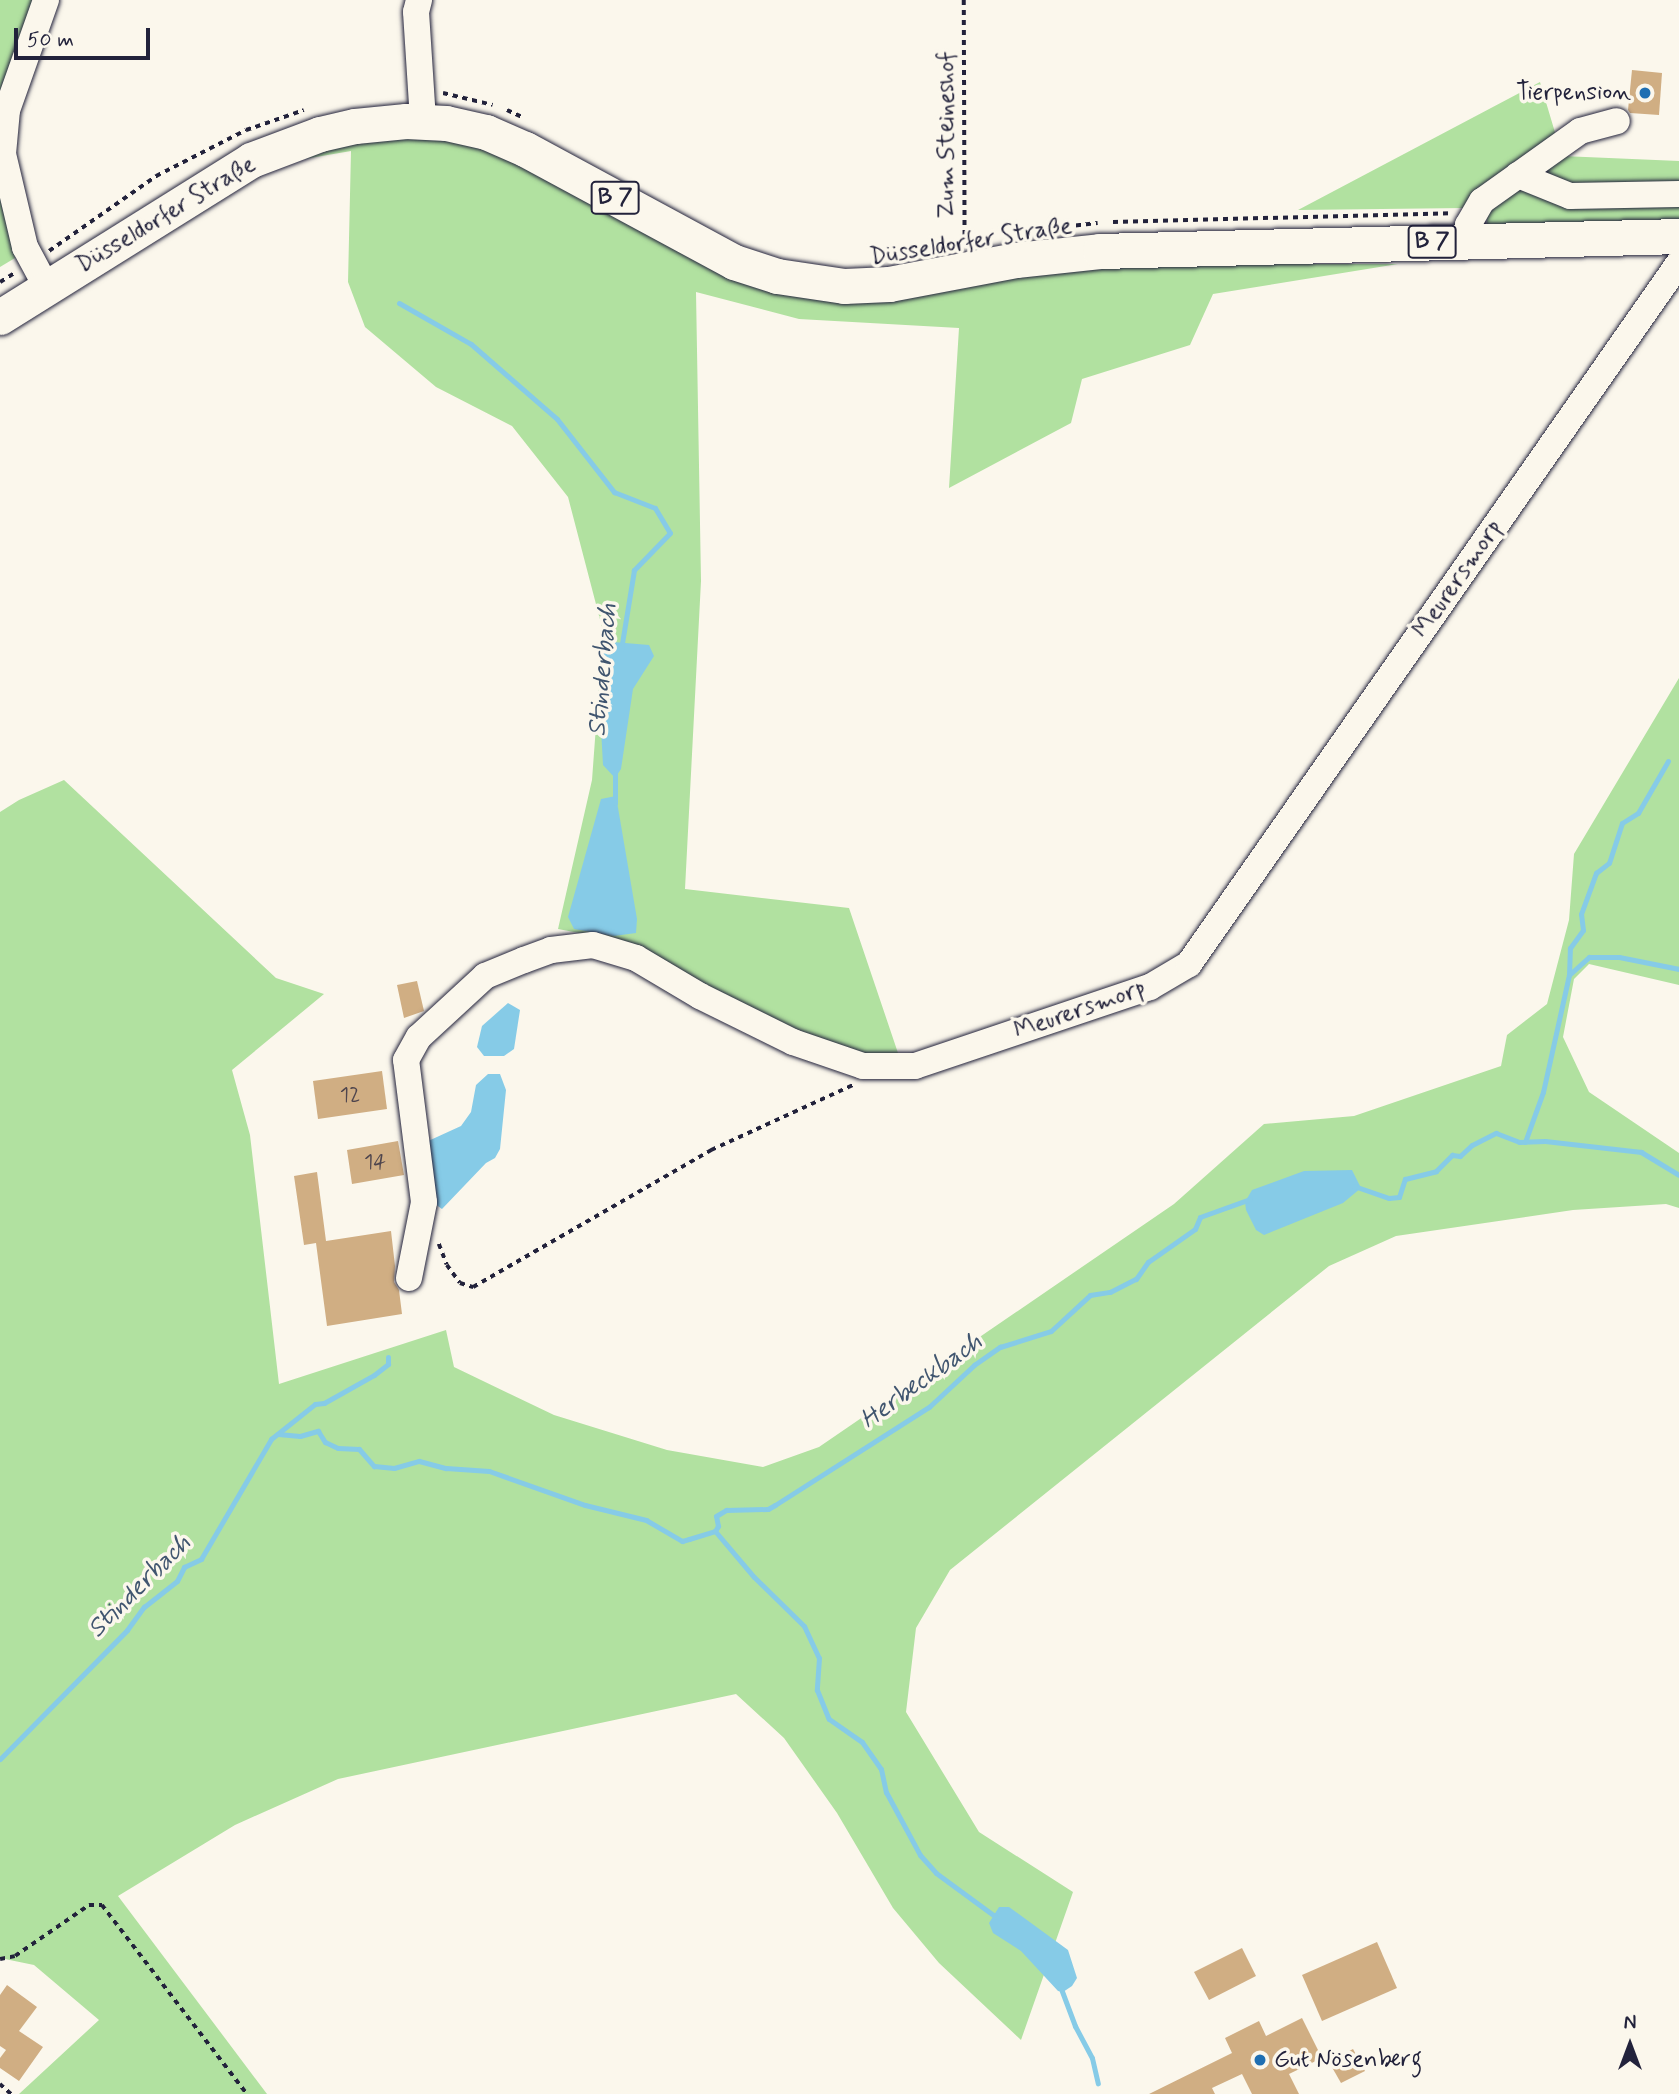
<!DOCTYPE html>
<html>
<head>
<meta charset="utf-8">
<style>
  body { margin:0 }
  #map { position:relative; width:1679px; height:2094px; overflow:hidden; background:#fbf7ec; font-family:Mynerve,sans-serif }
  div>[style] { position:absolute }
  .green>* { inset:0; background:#b1e1a0 }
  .water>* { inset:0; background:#86cbe7 }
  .stream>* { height:5px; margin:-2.5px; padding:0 2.5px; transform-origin:2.5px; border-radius:2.5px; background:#86cbe7 }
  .building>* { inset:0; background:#d0ae83 }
  .path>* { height:3.5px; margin-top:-1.75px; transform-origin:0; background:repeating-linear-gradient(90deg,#22223b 0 5px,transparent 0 10px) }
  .roads { filter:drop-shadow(0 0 2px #22223b) drop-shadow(0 0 2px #22223b) }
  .minor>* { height:26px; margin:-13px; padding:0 13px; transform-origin:13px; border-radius:13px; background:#fbf7ec }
  .major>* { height:35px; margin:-17.5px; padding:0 17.5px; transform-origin:17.5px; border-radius:17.5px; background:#fbf7ec }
  .dots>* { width:19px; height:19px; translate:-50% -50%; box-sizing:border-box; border:4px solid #fbf7ec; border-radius:50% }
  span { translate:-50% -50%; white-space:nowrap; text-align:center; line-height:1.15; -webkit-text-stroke:7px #fbf7ec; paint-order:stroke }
  .number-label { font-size:21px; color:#4e454d }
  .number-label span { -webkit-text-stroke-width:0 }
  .shield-label span { padding:2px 5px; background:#fbf7ec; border:2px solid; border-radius:5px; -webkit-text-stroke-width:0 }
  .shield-label { font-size:23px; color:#22223b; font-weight:700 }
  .poi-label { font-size:24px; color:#22223b }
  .right { translate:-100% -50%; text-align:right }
  .left { translate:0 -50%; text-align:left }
  .street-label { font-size:24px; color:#22223b }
  .water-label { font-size:26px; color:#40556f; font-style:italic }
  .north { position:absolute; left:1595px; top:2010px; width:70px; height:70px; -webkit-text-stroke:5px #fbf7ec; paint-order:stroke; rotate:0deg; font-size:19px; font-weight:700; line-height:28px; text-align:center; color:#22223b }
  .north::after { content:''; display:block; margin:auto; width:24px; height:32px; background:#22223b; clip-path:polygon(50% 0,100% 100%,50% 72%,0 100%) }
  .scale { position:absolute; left:14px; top:28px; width:136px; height:32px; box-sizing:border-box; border:4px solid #22223b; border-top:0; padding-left:9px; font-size:21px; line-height:24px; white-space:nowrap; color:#22223b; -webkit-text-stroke:5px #fbf7ec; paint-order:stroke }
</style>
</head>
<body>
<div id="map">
  <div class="green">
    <div style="clip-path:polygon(0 0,34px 0,0 92px)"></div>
    <div style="clip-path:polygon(1540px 82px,1562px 156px,1679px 161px,1679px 189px,1580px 191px,1542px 178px,1465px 208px,1298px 210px)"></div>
    <div style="clip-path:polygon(429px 137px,498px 151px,760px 286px,1055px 267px,1182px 264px,1398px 264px,1213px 294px,1190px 345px,1082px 379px,1071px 423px,949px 488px,959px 328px,799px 319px,696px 292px,701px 581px,685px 889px,849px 908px,898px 1053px,869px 1059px,814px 1046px,632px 943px,558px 929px,592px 780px,603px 631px,568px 497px,512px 426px,436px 387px,365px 327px,348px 282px,351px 151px,281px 163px,335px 141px)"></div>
    <div style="clip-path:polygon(0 183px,15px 258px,0 267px)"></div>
    <div style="clip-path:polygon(1513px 189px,1679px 200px,1679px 227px,1487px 224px,1487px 213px)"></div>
    <div style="clip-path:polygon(1679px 678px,1679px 985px,1589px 964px,1574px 979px,1563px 1037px,1589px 1092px,1679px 1153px,1679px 1208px,1666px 1204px,1573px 1210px,1396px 1236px,1329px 1266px,950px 1570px,916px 1628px,906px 1712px,979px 1832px,1073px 1892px,1021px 2040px,939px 1963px,893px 1908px,837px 1813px,784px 1738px,736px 1694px,338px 1779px,235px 1825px,118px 1896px,267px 2094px,19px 2094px,99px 2020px,34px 1965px,0 1958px,0 812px,19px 800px,64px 780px,276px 978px,324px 994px,232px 1070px,250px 1135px,279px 1384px,446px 1330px,454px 1367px,554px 1415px,667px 1450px,763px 1467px,819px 1447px,1174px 1204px,1264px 1124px,1354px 1116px,1501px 1066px,1507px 1035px,1547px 1004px,1569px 920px,1574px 854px)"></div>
  </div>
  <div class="water">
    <div style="clip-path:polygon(601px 641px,649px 645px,654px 656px,633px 689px,621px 769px,615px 778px,603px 765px,597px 655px)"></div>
    <div style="clip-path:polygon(616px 796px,637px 919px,636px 933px,614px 936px,574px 929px,568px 917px,601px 799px)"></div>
    <div style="clip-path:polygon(508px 1003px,520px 1010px,514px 1049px,504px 1056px,484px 1056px,477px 1047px,482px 1026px)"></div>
    <div style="clip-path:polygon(488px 1074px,500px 1074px,506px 1090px,500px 1149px,495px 1158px,486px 1163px,442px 1209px,435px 1204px,426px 1142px,461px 1126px,471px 1112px,476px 1085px)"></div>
    <div style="clip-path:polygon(1352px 1170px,1361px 1188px,1343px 1203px,1264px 1235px,1256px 1230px,1246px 1210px,1245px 1202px,1252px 1190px,1304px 1171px)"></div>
    <div style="clip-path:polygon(999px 1907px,1009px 1907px,1068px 1950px,1077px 1978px,1072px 1986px,1063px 1992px,1058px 1991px,1021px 1951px,993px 1933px,989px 1923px)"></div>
  </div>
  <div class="stream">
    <div style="left:399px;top:303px;width:83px;rotate:29.7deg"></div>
    <div style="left:471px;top:344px;width:114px;rotate:41.1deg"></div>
    <div style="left:557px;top:419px;width:93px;rotate:52deg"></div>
    <div style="left:614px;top:492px;width:44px;rotate:21.3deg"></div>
    <div style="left:655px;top:508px;width:29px;rotate:59deg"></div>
    <div style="left:670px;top:533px;width:52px;rotate:134.2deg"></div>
    <div style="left:634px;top:570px;width:80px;rotate:99.3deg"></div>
    <div style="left:615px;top:774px;width:29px;rotate:90deg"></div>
    <div style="left:1569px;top:975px;width:27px;rotate:-88deg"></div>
    <div style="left:1570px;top:948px;width:22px;rotate:-54deg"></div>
    <div style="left:1583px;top:930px;width:16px;rotate:-97deg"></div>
    <div style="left:1581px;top:914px;width:44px;rotate:-69.9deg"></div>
    <div style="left:1596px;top:873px;width:16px;rotate:-38deg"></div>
    <div style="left:1609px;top:863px;width:42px;rotate:-72deg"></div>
    <div style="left:1622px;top:823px;width:19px;rotate:-32deg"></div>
    <div style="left:1638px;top:813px;width:60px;rotate:-60deg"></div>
    <div style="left:1525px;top:1142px;width:53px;rotate:-70.2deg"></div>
    <div style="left:1543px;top:1092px;width:120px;rotate:-77.5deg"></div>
    <div style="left:1569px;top:975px;width:27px;rotate:-42deg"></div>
    <div style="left:1589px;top:957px;width:30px"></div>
    <div style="left:1619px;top:957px;width:61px;rotate:11.3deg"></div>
    <div style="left:1354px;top:1186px;width:37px;rotate:19deg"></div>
    <div style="left:1389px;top:1198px;width:10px;rotate:-6deg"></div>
    <div style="left:1399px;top:1197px;width:19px;rotate:-72deg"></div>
    <div style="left:1405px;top:1179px;width:32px;rotate:-14deg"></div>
    <div style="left:1436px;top:1171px;width:23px;rotate:-45deg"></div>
    <div style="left:1452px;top:1155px;width:8px;rotate:7deg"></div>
    <div style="left:1460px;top:1156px;width:16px;rotate:-43deg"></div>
    <div style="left:1472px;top:1145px;width:27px;rotate:-27deg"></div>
    <div style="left:1496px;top:1133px;width:25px;rotate:21deg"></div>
    <div style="left:1519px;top:1142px;width:26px;rotate:-2deg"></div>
    <div style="left:1545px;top:1141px;width:97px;rotate:6.5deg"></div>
    <div style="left:1641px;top:1152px;width:44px;rotate:31.2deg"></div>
    <div style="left:278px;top:1434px;width:22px;rotate:5deg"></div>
    <div style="left:300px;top:1436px;width:19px;rotate:-16deg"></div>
    <div style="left:318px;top:1431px;width:13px;rotate:58deg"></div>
    <div style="left:325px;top:1442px;width:14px;rotate:25deg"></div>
    <div style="left:338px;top:1448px;width:21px;rotate:3deg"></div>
    <div style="left:359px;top:1449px;width:23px;rotate:49deg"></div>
    <div style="left:374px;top:1466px;width:20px;rotate:6deg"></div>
    <div style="left:394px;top:1468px;width:26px;rotate:-16deg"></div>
    <div style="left:419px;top:1461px;width:28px;rotate:15deg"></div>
    <div style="left:446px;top:1468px;width:43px;rotate:4deg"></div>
    <div style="left:489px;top:1471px;width:102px;rotate:19.5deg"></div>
    <div style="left:585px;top:1505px;width:63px;rotate:13.8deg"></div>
    <div style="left:646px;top:1520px;width:42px;rotate:30.3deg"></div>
    <div style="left:682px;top:1541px;width:7px;rotate:-16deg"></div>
    <div style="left:689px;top:1539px;width:27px;rotate:-17deg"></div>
    <div style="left:715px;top:1531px;width:6px;rotate:-59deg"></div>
    <div style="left:718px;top:1526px;width:10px;rotate:-101deg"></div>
    <div style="left:716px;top:1516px;width:12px;rotate:-31deg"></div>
    <div style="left:726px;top:1510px;width:42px;rotate:-1.4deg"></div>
    <div style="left:768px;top:1509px;width:8px;rotate:-30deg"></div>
    <div style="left:775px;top:1505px;width:183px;rotate:-32.5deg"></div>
    <div style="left:929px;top:1407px;width:62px;rotate:-43deg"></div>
    <div style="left:974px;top:1365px;width:32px;rotate:-35deg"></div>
    <div style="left:1000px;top:1347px;width:53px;rotate:-17.4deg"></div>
    <div style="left:1051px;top:1331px;width:53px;rotate:-42.7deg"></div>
    <div style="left:1090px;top:1295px;width:20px;rotate:-9deg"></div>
    <div style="left:1110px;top:1292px;width:29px;rotate:-27deg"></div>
    <div style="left:1136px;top:1279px;width:21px;rotate:-55deg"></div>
    <div style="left:1148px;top:1262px;width:57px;rotate:-35.1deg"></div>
    <div style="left:1195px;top:1229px;width:13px;rotate:-67deg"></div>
    <div style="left:1200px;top:1217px;width:53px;rotate:-19.8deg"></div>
    <div style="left:715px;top:1531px;width:60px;rotate:49.7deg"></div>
    <div style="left:754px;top:1577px;width:70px;rotate:44.4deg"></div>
    <div style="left:804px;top:1626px;width:35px;rotate:65deg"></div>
    <div style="left:819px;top:1658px;width:32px;rotate:94deg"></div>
    <div style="left:817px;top:1690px;width:31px;rotate:68deg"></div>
    <div style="left:829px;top:1719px;width:40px;rotate:34.9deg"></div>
    <div style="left:862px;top:1742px;width:33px;rotate:55deg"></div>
    <div style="left:881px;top:1769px;width:24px;rotate:78deg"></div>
    <div style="left:886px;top:1792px;width:72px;rotate:61.6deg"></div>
    <div style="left:920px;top:1855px;width:24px;rotate:48deg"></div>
    <div style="left:936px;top:1873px;width:74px;rotate:36.3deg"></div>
    <div style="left:0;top:1759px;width:181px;rotate:-45.4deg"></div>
    <div style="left:127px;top:1630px;width:29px;rotate:-54deg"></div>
    <div style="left:144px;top:1607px;width:42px;rotate:-38.2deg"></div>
    <div style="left:177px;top:1581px;width:16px;rotate:-63deg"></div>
    <div style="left:184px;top:1567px;width:19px;rotate:-25deg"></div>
    <div style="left:201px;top:1559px;width:139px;rotate:-59.7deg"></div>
    <div style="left:271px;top:1439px;width:56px;rotate:-38.5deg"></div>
    <div style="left:315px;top:1404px;width:9px;rotate:-6deg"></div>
    <div style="left:324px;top:1403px;width:57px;rotate:-29.2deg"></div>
    <div style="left:374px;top:1375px;width:18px;rotate:-38deg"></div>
    <div style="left:388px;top:1364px;width:7px;rotate:-90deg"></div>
    <div style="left:1060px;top:1986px;width:43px;rotate:69.4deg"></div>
    <div style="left:1075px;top:2026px;width:36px;rotate:62deg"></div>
    <div style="left:1092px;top:2058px;width:26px;rotate:77deg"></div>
  </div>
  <div class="building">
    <div style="clip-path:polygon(1632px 70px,1662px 73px,1659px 115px,1630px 113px,1628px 110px)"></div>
    <div style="clip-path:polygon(417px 981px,424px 1011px,404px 1018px,397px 985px)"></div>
    <div style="clip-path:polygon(382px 1071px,387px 1109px,318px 1119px,313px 1081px)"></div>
    <div style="clip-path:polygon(398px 1141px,404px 1175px,352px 1184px,347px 1150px)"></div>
    <div style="clip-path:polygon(317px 1172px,326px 1241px,391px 1231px,395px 1266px,394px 1282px,399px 1290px,402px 1314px,327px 1326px,316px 1243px,304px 1245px,294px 1176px)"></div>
    <div style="clip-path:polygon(1377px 1942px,1397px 1988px,1322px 2021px,1302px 1975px)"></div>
    <div style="clip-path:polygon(1242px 1948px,1256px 1976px,1209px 2000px,1194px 1972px)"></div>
    <div style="clip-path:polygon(7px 1985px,37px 2007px,19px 2031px,43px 2047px,19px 2081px,0 2068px,0 2058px,6px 2050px,0 2046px,0 1995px)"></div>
    <div style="clip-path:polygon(1302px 2018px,1322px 2058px,1289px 2074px,1299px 2094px,1252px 2094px,1242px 2074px,1212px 2088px,1215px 2094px,1149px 2094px,1232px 2053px,1225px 2038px,1259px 2021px,1266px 2036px)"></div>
    <div style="clip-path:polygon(1353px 2049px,1365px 2071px,1341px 2083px,1329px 2062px)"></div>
  </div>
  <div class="path">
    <div style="left:964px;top:0;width:243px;rotate:89.8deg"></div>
    <div style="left:443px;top:93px;width:51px;rotate:13.5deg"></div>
    <div style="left:507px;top:110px;width:17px;rotate:25deg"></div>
    <div style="left:1113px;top:222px;width:338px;rotate:-1.5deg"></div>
    <div style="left:1026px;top:231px;width:72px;rotate:-6.3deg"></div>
    <div style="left:49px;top:251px;width:131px;rotate:-35deg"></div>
    <div style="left:156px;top:176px;width:101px;rotate:-27.1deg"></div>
    <div style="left:246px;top:130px;width:61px;rotate:-19deg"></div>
    <div style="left:0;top:282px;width:19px;rotate:-32deg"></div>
    <div style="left:439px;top:1244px;width:22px;rotate:69deg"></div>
    <div style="left:447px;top:1265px;width:22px;rotate:54deg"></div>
    <div style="left:460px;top:1283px;width:14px;rotate:17deg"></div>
    <div style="left:473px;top:1287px;width:275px;rotate:-29.9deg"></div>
    <div style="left:711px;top:1150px;width:156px;rotate:-24.6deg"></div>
    <div style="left:0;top:1959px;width:15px;rotate:-11deg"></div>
    <div style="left:15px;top:1956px;width:90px;rotate:-34.6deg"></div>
    <div style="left:89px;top:1905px;width:13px"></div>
    <div style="left:102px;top:1905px;width:238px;rotate:52.5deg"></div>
    <div style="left:0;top:2084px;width:15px;rotate:42deg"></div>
  </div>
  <div class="roads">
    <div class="minor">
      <div style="left:46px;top:0;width:117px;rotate:109.5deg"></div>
      <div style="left:7px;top:110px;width:44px;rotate:95.2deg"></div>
      <div style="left:3px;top:154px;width:96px;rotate:76.7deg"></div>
      <div style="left:25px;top:247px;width:47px;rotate:61.8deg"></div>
      <div style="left:419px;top:0;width:12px;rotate:104deg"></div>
      <div style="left:416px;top:12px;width:109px;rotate:86.3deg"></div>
      <div style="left:1518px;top:175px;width:56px;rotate:22deg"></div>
      <div style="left:1570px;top:196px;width:109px;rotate:-1.1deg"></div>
      <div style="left:1468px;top:241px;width:16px;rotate:-90deg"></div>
      <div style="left:1468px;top:225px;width:28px;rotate:-60deg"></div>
      <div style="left:1482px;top:201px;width:120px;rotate:-35.5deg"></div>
      <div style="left:1580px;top:131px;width:38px;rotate:-15deg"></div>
      <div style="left:409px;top:1278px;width:77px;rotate:-78.8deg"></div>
      <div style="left:424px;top:1202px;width:143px;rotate:-97.2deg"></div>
      <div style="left:406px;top:1060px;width:26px;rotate:-61deg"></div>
      <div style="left:419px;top:1037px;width:90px;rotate:-42.7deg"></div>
      <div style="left:485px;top:976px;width:42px;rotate:-22.3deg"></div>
      <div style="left:524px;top:960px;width:29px;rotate:-20deg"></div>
      <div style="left:551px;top:950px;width:42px;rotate:-6.8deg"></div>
      <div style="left:593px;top:945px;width:45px;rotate:16.8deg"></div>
      <div style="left:636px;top:958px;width:74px;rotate:30.7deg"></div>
      <div style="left:700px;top:996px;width:104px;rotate:26.3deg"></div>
      <div style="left:793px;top:1042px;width:74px;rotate:18.9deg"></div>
      <div style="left:863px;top:1066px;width:52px"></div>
      <div style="left:915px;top:1066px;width:248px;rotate:-18.6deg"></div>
      <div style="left:1150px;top:987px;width:45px;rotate:-30.5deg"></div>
      <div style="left:1189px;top:964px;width:855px;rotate:-55.05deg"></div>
    </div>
    <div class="major">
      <div style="left:0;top:317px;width:296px;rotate:-32deg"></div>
      <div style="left:251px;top:160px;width:74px;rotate:-20.6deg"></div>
      <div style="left:320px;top:134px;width:36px;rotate:-13deg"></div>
      <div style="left:355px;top:126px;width:51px;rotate:-5.6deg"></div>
      <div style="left:406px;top:121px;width:40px;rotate:2.9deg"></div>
      <div style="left:446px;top:123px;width:41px;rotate:12.7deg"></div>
      <div style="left:486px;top:132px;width:43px;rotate:23.6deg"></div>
      <div style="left:525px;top:149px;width:238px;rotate:28.4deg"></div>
      <div style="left:734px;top:262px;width:45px;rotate:18deg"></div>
      <div style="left:777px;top:276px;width:68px;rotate:8.5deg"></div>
      <div style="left:844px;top:286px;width:45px;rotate:-2.5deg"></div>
      <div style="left:889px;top:284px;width:129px;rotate:-10.7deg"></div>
      <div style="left:1016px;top:260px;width:84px;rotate:-6.1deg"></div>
      <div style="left:1100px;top:251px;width:579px;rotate:-1.48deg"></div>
    </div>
  </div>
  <div class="dots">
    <div style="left:1645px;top:93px;background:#1f6fb2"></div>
    <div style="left:1260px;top:2060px;background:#1f6fb2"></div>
  </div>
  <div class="number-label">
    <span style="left:350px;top:1095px">12</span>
    <span style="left:375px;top:1162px">14</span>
  </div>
  <div class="shield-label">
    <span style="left:615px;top:198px">B 7</span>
    <span style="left:1432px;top:242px">B 7</span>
  </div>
  <div class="poi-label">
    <span class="right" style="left:1631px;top:93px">Tierpension</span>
    <span class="left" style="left:1274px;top:2060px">Gut Nösenberg</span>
  </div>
  <div class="street-label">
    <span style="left:947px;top:135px;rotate:-90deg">Zum Steineshof</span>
    <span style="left:166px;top:215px;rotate:-31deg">Düsseldorfer Straße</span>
    <span style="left:971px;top:242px;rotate:-9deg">Düsseldorfer Straße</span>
    <span style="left:1458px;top:579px;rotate:-55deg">Meurersmorp</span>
    <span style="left:1080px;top:1010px;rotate:-19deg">Meurersmorp</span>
  </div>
  <div class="water-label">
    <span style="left:604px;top:670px;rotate:-85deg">Stinderbach</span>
    <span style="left:922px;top:1382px;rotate:-36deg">Herbeckbach</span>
    <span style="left:140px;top:1587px;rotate:-45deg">Stinderbach</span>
  </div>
  <div class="north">N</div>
  <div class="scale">50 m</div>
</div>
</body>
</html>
